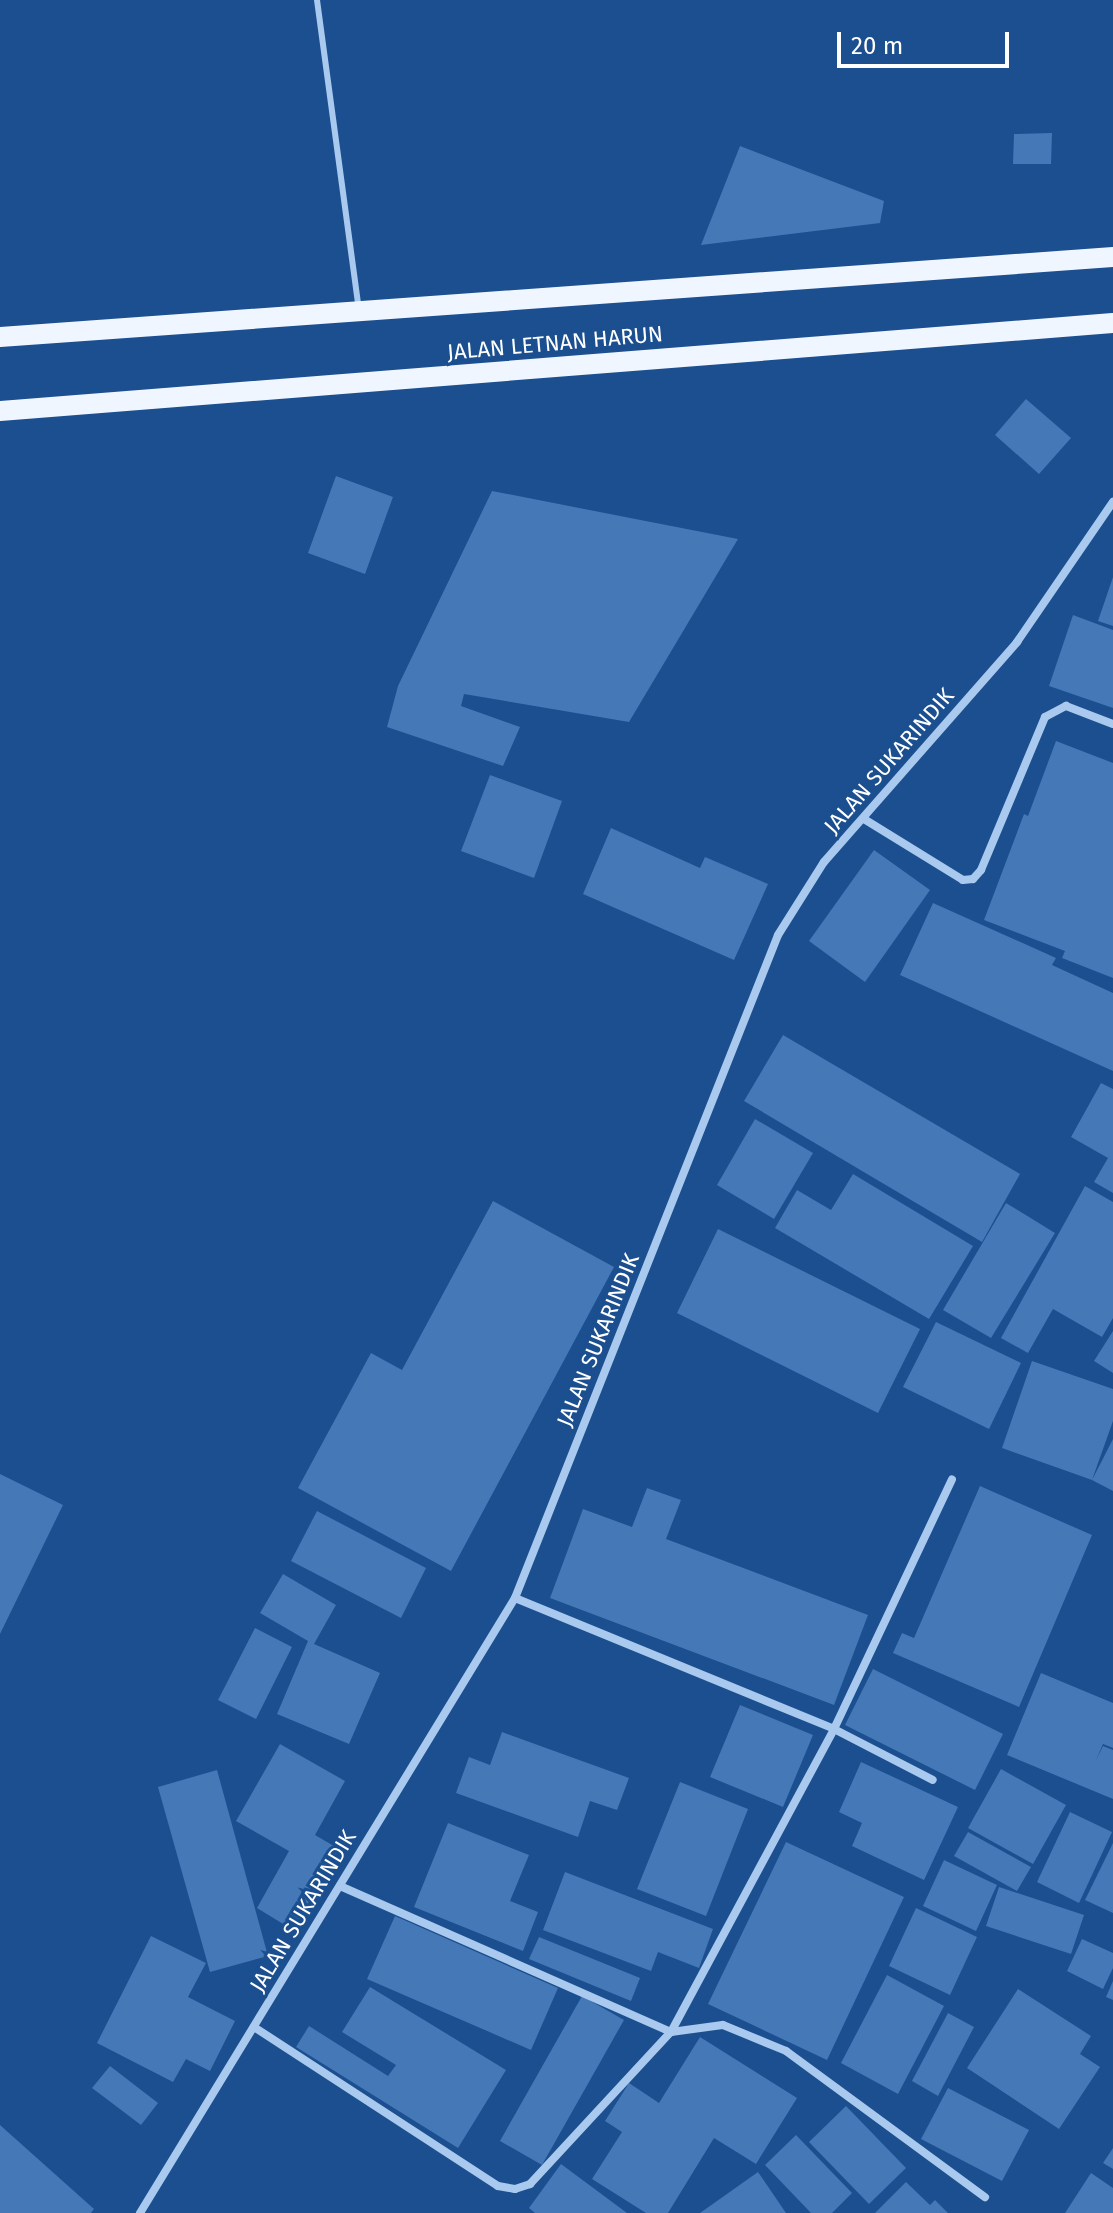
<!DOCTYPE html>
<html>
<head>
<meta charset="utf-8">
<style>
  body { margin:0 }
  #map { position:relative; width:1113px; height:2213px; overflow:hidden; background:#1b4f8f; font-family:"Fira Sans",sans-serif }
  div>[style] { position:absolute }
  .building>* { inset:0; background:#4478b7 }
  .service>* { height:6px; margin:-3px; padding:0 3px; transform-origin:3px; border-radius:3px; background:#a9c9ee }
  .minor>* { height:8px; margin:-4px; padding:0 4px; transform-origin:4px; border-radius:4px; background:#a9c9ee }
  .primary>* { height:20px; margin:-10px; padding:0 10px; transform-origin:10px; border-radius:10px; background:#f0f6ff }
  span { translate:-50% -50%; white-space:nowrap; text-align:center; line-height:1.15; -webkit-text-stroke:6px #1b4f8f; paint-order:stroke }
  .street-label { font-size:22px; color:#fff }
  .scale { position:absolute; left:837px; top:32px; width:172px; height:36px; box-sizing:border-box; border:4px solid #fff; border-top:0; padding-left:10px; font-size:24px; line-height:28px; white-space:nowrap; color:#fff; -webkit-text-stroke:6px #1b4f8f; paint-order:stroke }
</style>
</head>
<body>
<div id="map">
  <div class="building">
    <div style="clip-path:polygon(1052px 133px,1051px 164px,1013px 164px,1014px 134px)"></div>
    <div style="clip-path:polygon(740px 146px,884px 201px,880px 223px,701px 245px)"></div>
    <div style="clip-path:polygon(1026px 399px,1071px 438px,1039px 474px,995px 435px)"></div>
    <div style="clip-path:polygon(336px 476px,393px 497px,365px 574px,308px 553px)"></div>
    <div style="clip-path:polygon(492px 491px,738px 539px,629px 722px,464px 694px,461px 706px,520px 727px,503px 766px,387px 727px,398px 686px)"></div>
    <div style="clip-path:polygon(1113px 577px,1113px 626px,1098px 621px)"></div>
    <div style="clip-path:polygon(1073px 615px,1113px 630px,1113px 708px,1049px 686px)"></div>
    <div style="clip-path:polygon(1056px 741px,1113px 763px,1113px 978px,1062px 958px,1065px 951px,984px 920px,1024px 814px,1028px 816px)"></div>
    <div style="clip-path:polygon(490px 775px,562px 801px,534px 878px,461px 851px)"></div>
    <div style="clip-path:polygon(611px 828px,700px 868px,705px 857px,768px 884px,734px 960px,583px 894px)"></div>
    <div style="clip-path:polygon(874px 850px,930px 890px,865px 982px,809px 941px)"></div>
    <div style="clip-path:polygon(933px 903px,1056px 958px,1052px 965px,1113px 993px,1113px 1071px,900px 975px)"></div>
    <div style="clip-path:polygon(783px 1035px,1020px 1174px,982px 1242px,744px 1101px)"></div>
    <div style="clip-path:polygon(1101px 1083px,1113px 1089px,1113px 1193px,1094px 1182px,1108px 1158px,1071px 1137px)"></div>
    <div style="clip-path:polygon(755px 1119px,813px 1153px,774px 1219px,717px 1185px)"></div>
    <div style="clip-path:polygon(853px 1174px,973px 1246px,929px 1319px,775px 1228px,797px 1190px,831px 1210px)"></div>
    <div style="clip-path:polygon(1085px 1186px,1113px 1202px,1113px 1318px,1102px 1337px,1053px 1309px,1028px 1353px,1001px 1338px)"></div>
    <div style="clip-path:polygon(493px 1201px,614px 1267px,451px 1571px,298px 1488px,371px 1353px,402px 1370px)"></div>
    <div style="clip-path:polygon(1006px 1203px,1055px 1233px,991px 1338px,943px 1310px)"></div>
    <div style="clip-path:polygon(718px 1229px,920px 1329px,878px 1413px,677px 1313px)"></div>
    <div style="clip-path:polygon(936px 1322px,1021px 1363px,989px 1429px,903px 1387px)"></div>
    <div style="clip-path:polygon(1113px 1331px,1113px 1373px,1094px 1361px)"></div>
    <div style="clip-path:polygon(1032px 1361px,1113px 1389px,1113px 1421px,1092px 1480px,1113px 1439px,1113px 1491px,1092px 1480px,1002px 1448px)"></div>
    <div style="clip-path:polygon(0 1474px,63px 1505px,0 1634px)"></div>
    <div style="clip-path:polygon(980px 1486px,1092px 1535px,1019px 1707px,893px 1653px,902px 1633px,914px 1638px)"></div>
    <div style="clip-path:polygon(647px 1488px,681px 1500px,666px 1539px,868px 1615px,834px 1705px,550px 1598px,583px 1509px,632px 1527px)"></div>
    <div style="clip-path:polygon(317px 1511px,426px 1568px,401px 1618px,291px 1561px)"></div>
    <div style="clip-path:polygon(283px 1574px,336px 1605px,314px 1644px,380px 1673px,349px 1744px,277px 1714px,308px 1641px,260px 1613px)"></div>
    <div style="clip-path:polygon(255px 1628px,292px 1647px,256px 1719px,218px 1700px)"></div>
    <div style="clip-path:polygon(873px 1669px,1003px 1734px,975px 1790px,845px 1725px)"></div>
    <div style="clip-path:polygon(1041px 1673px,1113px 1703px,1113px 1748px,1103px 1744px,1096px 1760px,1103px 1746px,1113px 1750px,1113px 1799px,1007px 1755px)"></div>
    <div style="clip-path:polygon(740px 1705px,813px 1735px,783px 1807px,710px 1777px)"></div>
    <div style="clip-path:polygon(502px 1732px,629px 1778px,617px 1810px,590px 1801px,578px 1837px,456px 1793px,469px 1757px,490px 1765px)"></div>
    <div style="clip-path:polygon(280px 1744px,345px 1781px,315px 1835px,339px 1849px,293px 1930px,257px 1908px,289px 1851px,236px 1821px)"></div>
    <div style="clip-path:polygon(861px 1762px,958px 1807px,924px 1880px,852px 1846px,862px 1823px,839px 1812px)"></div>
    <div style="clip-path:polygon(1001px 1769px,1066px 1805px,1033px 1864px,968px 1828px)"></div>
    <div style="clip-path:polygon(217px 1770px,268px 1956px,210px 1972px,158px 1787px)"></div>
    <div style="clip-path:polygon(680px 1782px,748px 1809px,706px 1916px,637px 1889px)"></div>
    <div style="clip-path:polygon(1070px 1812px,1112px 1832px,1079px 1903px,1037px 1882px)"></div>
    <div style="clip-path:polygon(448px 1823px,529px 1855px,510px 1901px,538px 1912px,523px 1951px,414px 1907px)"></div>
    <div style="clip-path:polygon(968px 1832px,1031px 1867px,1017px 1891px,954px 1856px)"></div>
    <div style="clip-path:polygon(786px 1842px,904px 1897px,827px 2060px,708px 2004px)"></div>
    <div style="clip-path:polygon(1113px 1843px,1113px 1913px,1085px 1900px)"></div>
    <div style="clip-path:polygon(944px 1860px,997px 1885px,976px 1931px,923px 1906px)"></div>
    <div style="clip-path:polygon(565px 1872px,713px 1929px,699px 1968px,658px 1952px,651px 1971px,543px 1930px)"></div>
    <div style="clip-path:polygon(999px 1887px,1084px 1915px,1071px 1954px,986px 1926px)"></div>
    <div style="clip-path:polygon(916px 1908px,977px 1937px,950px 1995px,889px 1966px)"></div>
    <div style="clip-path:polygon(395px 1916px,558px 1988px,531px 2050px,367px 1979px)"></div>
    <div style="clip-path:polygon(151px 1936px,206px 1963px,188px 1997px,235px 2021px,210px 2071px,186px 2059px,173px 2082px,97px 2043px)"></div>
    <div style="clip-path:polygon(539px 1937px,640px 1978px,631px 2001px,529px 1959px)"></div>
    <div style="clip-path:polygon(1082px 1939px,1113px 1953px,1113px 1968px,1103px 1989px,1067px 1971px)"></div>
    <div style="clip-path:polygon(887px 1975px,944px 2006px,898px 2094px,841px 2063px)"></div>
    <div style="clip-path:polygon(1113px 1981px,1113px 2000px,1106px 1997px)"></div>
    <div style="clip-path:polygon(370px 1987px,506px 2070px,458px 2148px,296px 2047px,309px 2026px,388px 2076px,396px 2065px,342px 2032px)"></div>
    <div style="clip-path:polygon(1018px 1989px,1091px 2036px,1080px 2054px,1100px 2067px,1059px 2129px,967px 2068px)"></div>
    <div style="clip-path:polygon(582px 1996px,624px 2020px,542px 2165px,500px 2141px)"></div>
    <div style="clip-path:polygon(948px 2013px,974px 2027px,938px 2096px,912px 2081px)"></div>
    <div style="clip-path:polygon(700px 2037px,797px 2098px,756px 2164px,714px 2138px,668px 2213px,646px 2213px,592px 2179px,622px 2132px,605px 2121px,629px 2083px,659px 2103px)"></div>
    <div style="clip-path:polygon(110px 2066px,158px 2103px,141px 2125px,92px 2088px)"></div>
    <div style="clip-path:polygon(948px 2088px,1029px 2130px,1002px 2181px,921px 2139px)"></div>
    <div style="clip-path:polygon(846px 2106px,906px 2168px,869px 2204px,809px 2142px)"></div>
    <div style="clip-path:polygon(0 2125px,94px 2209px,91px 2213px,0 2213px)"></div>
    <div style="clip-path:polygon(796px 2135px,852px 2193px,832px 2213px,811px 2213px,765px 2165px)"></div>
    <div style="clip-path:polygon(1113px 2148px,1113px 2169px,1103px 2163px)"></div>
    <div style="clip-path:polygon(561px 2164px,627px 2213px,535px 2213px,529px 2208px)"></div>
    <div style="clip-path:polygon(758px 2172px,786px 2213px,700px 2213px)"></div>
    <div style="clip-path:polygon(1091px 2173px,1113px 2188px,1113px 2213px,1065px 2213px)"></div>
    <div style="clip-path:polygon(906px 2182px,930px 2205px,935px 2200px,948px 2213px,875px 2213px)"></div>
  </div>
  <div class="service">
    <div style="left:317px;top:0;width:313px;rotate:82.3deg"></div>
  </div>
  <div class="minor">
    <div style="left:864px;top:819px;width:116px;rotate:31.6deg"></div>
    <div style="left:963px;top:880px;width:10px;rotate:-6deg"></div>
    <div style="left:973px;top:879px;width:12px;rotate:-48deg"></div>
    <div style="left:981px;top:870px;width:166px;rotate:-67.3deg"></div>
    <div style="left:1045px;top:717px;width:24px;rotate:-28deg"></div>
    <div style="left:1066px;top:706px;width:50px;rotate:21deg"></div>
    <div style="left:515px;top:1598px;width:345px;rotate:22.3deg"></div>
    <div style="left:834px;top:1729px;width:111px;rotate:27.3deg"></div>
    <div style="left:340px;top:1886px;width:362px;rotate:23.8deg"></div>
    <div style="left:671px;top:2032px;width:52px;rotate:-7.7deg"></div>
    <div style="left:723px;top:2025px;width:68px;rotate:22.4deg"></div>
    <div style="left:786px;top:2051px;width:247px;rotate:36.3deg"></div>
    <div style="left:254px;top:2027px;width:291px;rotate:33.1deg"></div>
    <div style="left:498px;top:2186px;width:17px;rotate:10deg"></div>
    <div style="left:515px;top:2189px;width:16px;rotate:-18deg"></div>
    <div style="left:530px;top:2184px;width:207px;rotate:-47.2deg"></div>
    <div style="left:671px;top:2032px;width:344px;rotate:-61.7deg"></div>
    <div style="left:834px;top:1729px;width:276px;rotate:-64.7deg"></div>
    <div style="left:140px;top:2213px;width:720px;rotate:-58.63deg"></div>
    <div style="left:515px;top:1598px;width:713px;rotate:-68.36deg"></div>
    <div style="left:778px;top:935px;width:86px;rotate:-57.8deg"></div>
    <div style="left:824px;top:862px;width:293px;rotate:-48.7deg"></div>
    <div style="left:1017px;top:642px;width:170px;rotate:-55.6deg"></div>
  </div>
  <div class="primary">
    <div style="left:0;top:337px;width:1116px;rotate:-4.11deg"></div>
    <div style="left:0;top:411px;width:1116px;rotate:-4.52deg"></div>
  </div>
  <div class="street-label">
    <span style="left:555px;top:343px;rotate:-5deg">JALAN LETNAN HARUN</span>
    <span style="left:889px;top:761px;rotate:-49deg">JALAN SUKARINDIK</span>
    <span style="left:598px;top:1340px;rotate:-68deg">JALAN SUKARINDIK</span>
    <span style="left:303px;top:1911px;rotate:-59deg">JALAN SUKARINDIK</span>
  </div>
  <div class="scale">20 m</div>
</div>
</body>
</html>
